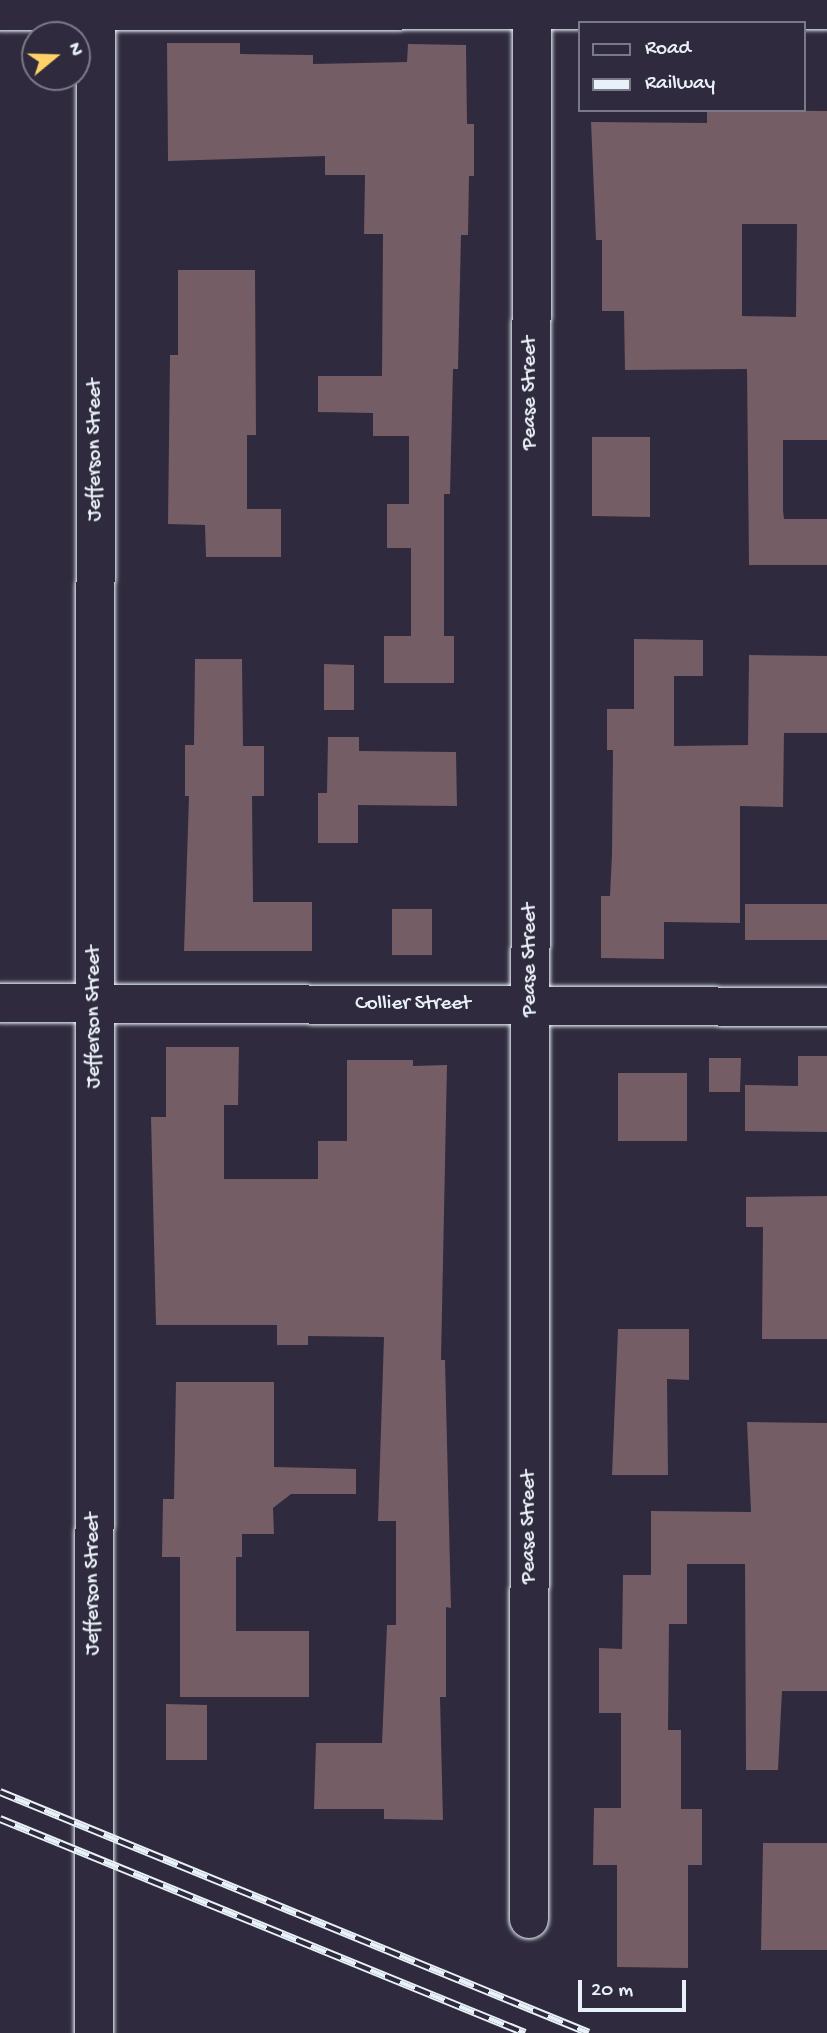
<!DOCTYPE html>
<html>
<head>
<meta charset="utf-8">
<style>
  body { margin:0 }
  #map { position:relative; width:827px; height:2033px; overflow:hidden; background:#2f2a3d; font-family:"Gochi Hand",sans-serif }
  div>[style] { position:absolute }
  .building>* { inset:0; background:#745d64 }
  .roads { filter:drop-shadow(0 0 2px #e8f1f8) drop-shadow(0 0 2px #e8f1f8) }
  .minor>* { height:38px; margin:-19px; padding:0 19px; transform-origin:19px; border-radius:19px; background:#2f2a3d }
  .rail>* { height:8px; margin-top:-4px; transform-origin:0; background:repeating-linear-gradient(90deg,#2f2a3d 0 16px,#e8f1f8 0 32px); box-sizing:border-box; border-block:2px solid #e8f1f8 }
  span { translate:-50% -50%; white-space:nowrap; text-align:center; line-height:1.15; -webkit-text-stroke:6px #2f2a3d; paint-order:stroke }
  .street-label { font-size:21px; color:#e8f1f8 }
  .legend { position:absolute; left:578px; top:21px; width:228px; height:91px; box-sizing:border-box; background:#2f2a3d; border:2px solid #797a88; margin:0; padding:9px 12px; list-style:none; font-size:21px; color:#e8f1f8 }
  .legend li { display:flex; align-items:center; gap:14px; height:35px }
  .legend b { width:35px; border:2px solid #797a88 }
  .north { position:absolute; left:21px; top:21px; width:70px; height:70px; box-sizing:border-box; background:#2f2a3d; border:2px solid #797a88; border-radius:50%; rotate:71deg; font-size:19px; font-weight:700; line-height:28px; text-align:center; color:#e8f1f8 }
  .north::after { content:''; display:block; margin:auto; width:24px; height:32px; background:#ffd166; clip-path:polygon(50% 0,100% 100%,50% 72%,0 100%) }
  .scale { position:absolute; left:578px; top:1980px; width:108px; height:32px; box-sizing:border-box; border:4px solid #e8f1f8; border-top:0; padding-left:9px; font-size:21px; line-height:24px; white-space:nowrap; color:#e8f1f8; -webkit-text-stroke:5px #2f2a3d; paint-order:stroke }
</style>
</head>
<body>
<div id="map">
  <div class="building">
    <div style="clip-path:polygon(167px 43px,240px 43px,240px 54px,313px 55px,313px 64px,407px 62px,408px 44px,466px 45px,467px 124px,474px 124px,474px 176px,469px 176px,468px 235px,461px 235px,458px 369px,453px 369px,450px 494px,444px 494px,444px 636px,454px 636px,454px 683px,384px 683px,384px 636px,411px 636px,411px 548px,387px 548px,387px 504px,409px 504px,409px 436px,373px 436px,373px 413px,318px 412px,318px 376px,382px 376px,383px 234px,364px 234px,365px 175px,325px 175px,325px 156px,168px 161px)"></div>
    <div style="clip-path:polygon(evenodd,707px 110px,827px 111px,827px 440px,783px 440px,783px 510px,784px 519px,827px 519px,827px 565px,749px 565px,747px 369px,625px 370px,624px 311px,602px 311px,602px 240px,596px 240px,591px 122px,707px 123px,707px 110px,742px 224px,797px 224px,796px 317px,742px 316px,742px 224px)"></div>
    <div style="clip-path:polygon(178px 270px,255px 270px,256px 435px,247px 435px,247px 509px,281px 509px,281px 557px,206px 557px,205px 525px,168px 524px,170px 355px,178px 355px)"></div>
    <div style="clip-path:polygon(592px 437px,650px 437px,650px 517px,592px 516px)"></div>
    <div style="clip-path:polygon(634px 639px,703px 640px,703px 676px,674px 676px,674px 746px,748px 745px,749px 655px,827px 656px,827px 733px,784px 733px,783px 807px,740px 806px,740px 923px,664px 922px,664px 959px,601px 958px,601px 896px,610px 896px,612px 854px,613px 750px,607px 750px,607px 709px,634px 709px)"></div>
    <div style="clip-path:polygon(195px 659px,242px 659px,243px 746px,264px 746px,264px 796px,252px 796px,253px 902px,312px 902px,312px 951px,184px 951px,189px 796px,185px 796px,185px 745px,194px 745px)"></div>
    <div style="clip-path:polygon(324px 664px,354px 665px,354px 710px,324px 710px)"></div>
    <div style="clip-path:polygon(328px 737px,359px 737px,359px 751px,456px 752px,457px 806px,358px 805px,358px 843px,318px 843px,318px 793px,327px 793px)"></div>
    <div style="clip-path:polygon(745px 904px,827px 904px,827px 940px,745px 940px)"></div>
    <div style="clip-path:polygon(392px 909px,432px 909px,432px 955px,392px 955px)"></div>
    <div style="clip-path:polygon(166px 1047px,239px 1047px,238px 1105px,224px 1105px,224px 1179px,318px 1179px,318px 1141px,347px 1141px,347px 1060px,413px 1060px,413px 1066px,447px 1065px,441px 1360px,445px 1360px,451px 1608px,446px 1607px,446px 1697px,440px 1697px,443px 1820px,384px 1819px,384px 1809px,314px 1809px,316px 1743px,382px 1743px,387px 1625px,396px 1625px,396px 1521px,378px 1521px,384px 1337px,308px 1336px,308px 1345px,277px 1345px,277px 1325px,156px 1325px,151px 1117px,166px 1117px)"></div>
    <div style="clip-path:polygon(798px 1056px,827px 1056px,827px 1132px,745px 1131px,745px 1085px,798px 1086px)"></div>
    <div style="clip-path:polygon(709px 1058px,741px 1058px,740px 1092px,709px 1092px)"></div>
    <div style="clip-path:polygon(618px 1073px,687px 1073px,687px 1141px,618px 1141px)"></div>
    <div style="clip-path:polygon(827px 1196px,827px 1339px,762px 1339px,763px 1227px,746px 1227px,746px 1197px)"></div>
    <div style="clip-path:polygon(618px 1329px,689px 1329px,689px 1380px,667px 1379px,668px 1475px,612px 1475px)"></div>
    <div style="clip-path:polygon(176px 1382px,274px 1382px,274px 1467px,356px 1469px,356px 1494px,291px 1494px,273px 1508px,274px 1534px,242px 1534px,242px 1557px,236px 1557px,236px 1631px,309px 1631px,309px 1697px,180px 1697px,180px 1557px,162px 1557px,163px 1499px,174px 1499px)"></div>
    <div style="clip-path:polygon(747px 1422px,827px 1423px,827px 1691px,782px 1691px,778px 1770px,746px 1770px,745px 1564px,687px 1564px,687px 1624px,669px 1624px,668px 1730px,681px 1730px,681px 1809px,702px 1809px,702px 1865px,688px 1865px,688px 1968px,617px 1967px,617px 1865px,593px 1865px,594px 1808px,621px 1808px,621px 1713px,599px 1713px,599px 1648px,622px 1649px,623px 1575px,651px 1575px,651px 1511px,751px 1512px)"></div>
    <div style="clip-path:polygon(166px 1704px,207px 1705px,207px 1760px,166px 1760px)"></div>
    <div style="clip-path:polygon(763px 1843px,827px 1843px,827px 1950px,761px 1950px)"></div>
  </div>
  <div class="roads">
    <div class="minor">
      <div style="left:0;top:11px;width:827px;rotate:-0.07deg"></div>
      <div style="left:0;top:1003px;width:827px;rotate:0.28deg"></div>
      <div style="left:529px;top:1919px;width:1919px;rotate:-89.91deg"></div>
      <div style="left:94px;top:2033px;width:2033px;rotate:-89.94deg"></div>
    </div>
  </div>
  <div class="rail">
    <div style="left:0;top:1792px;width:636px;rotate:22.25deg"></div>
    <div style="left:0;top:1819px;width:567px;rotate:22.18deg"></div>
  </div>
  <div class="street-label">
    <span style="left:531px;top:393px;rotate:-90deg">Pease Street</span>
    <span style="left:96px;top:450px;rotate:-90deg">Jefferson Street</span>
    <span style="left:531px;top:960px;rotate:-90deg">Pease Street</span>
    <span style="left:413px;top:1005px">Collier Street</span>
    <span style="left:95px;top:1017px;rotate:-90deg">Jefferson Street</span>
    <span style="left:530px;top:1527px;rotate:-90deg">Pease Street</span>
    <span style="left:94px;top:1584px;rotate:-90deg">Jefferson Street</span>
  </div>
  <ul class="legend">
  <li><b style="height:9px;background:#2f2a3d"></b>Road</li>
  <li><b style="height:9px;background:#e8f1f8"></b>Railway</li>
  </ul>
  <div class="north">N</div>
  <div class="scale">20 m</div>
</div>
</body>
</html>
